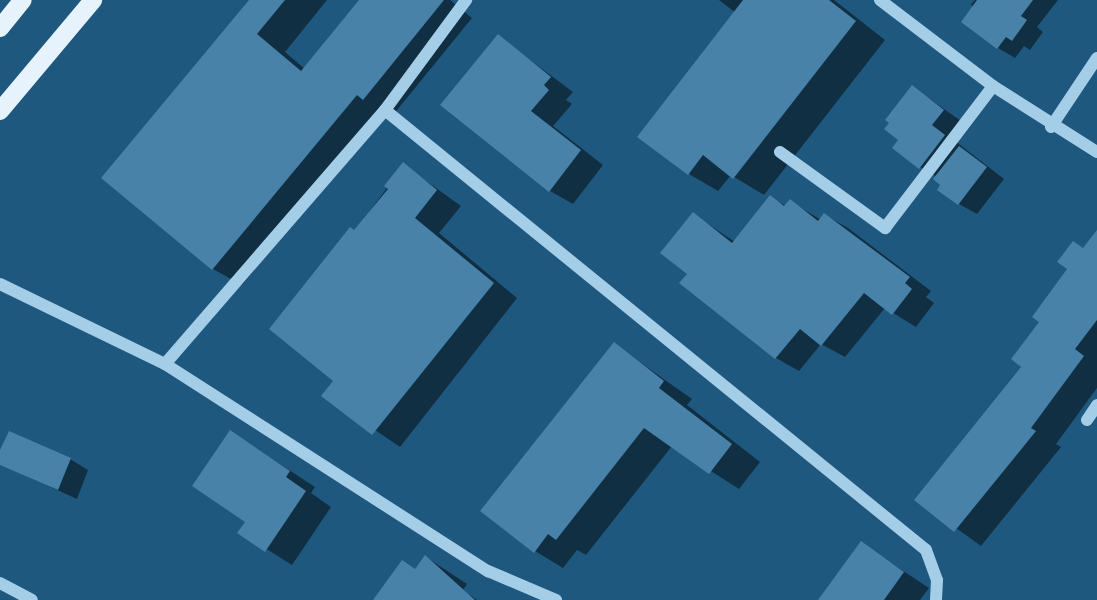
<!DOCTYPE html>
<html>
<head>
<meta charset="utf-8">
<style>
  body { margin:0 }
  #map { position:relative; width:1097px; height:600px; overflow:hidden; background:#1f587f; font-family:"Titillium Web",sans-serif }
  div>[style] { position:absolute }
  .shadow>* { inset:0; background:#0007 }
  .building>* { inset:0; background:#4882a9 }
  .minor>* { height:12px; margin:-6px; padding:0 6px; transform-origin:6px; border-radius:6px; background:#a4cde8 }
  .major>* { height:18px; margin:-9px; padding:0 9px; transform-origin:9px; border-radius:9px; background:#e6f3fd }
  span { translate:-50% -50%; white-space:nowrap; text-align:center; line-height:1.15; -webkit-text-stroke:6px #1f587f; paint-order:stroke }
</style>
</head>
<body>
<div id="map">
  <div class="shadow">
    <div style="clip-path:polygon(251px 0,327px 0,285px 52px,305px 69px,362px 0,450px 0,472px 18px,393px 115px,386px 111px,242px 285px,213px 269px)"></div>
    <div style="clip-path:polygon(719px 0,834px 0,885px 40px,764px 195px,731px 175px,718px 191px,689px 174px,736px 13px)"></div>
    <div style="clip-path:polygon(975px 0,1058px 0,1037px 27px,1043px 32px,1030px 50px,1024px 46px,1015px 58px,998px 48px,971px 4px)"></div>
    <div style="clip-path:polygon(498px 36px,573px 92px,566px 100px,572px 104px,553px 126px,603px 165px,573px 204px,550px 191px)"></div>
    <div style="clip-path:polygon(913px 87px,961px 121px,950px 137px,1004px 179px,977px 214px,959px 204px,937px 177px,920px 167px,901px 140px)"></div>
    <div style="clip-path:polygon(404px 165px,461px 206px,439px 233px,517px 298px,400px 447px,324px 395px,336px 380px,355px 231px)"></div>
    <div style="clip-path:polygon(770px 197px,786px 206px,790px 201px,821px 220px,825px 215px,848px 228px,931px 291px,926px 297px,934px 303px,916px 327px,885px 308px,845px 357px,821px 344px,799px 371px,776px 358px,682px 283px,690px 274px,693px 214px,735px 242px)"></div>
    <div style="clip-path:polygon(1097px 256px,1097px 388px,1056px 444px,1061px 447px,981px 546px,916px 499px,1024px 366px,1041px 322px,1070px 269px)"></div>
    <div style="clip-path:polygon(614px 344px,692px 399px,687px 405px,760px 462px,739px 489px,672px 446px,586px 555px,577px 550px,563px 568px,535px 551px)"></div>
    <div style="clip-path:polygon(231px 432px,315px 487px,311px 493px,331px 507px,292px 565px,239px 532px,247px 521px)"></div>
    <div style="clip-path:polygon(0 454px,70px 459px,88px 470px,77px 499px,0 464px)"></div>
    <div style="clip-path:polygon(861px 543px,929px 588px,920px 600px,820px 600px)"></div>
    <div style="clip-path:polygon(426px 557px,467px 584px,463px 590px,477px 600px,375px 600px,416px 570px)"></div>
  </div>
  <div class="building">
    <div style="clip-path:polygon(249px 0,285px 0,257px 34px,301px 71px,359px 0,444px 0,363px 100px,357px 95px,212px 270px,101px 178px)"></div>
    <div style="clip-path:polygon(743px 0,829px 0,856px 21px,733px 179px,703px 155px,688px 175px,637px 137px)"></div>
    <div style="clip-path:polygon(977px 0,1033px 0,1021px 16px,1027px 20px,1012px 41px,1006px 37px,997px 49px,961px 22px)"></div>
    <div style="clip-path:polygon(498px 34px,551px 77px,544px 85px,549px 90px,531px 111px,581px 150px,549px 192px,440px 105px)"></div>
    <div style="clip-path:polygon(912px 85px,944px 110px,932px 125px,945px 135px,919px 169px,892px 148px,898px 140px,884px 129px,889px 123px,885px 120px)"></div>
    <div style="clip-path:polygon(959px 146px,987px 167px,958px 205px,937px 190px,940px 185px,933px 179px)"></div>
    <div style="clip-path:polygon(403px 162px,437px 190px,415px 218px,494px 283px,372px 435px,321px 396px,333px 381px,269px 329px,350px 227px,354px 230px,388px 189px,384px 186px)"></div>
    <div style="clip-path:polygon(770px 195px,784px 206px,790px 199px,818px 221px,824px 213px,910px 277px,905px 283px,912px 289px,892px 315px,864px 293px,821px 346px,800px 329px,775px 359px,679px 283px,687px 274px,660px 253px,693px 212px,732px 243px)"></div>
    <div style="clip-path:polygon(1097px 230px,1097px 320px,1075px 349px,1084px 356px,1031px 428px,1036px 431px,954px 532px,914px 500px,1021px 367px,1011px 359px,1039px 322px,1032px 317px,1067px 269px,1057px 262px,1073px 241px,1083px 248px)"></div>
    <div style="clip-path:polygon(614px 342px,664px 381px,659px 388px,732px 444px,709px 474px,644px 428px,556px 540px,548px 534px,534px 553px,480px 511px)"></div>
    <div style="clip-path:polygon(230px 430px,290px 471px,286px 477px,306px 491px,265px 552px,237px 533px,245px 522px,192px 486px)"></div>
    <div style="clip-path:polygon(9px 431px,71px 458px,58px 490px,0 465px,0 450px)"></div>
    <div style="clip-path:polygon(861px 541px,904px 572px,884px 600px,818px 600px)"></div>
    <div style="clip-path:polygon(425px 555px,475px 600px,373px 600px,402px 560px,415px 569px)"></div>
  </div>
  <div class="minor">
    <div style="left:880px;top:0;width:142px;rotate:37.3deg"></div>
    <div style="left:993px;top:86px;width:123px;rotate:32.4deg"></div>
    <div style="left:385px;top:110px;width:697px;rotate:39.12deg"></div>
    <div style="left:926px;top:550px;width:32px;rotate:70deg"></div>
    <div style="left:937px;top:580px;width:20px;rotate:93deg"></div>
    <div style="left:1051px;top:127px;width:83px;rotate:-56.3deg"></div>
    <div style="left:780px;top:152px;width:130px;rotate:35.9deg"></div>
    <div style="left:885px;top:228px;width:178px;rotate:-52.7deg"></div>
    <div style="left:0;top:284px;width:183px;rotate:25.9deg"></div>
    <div style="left:165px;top:364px;width:384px;rotate:32.7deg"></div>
    <div style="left:488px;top:571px;width:74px;rotate:23.1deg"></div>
    <div style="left:165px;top:364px;width:336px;rotate:-49.1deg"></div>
    <div style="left:385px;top:110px;width:137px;rotate:-53.6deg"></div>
    <div style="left:1087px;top:420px;width:18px;rotate:-56deg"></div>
    <div style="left:0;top:583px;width:36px;rotate:28deg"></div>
  </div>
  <div class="major">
    <div style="left:0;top:28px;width:36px;rotate:-51deg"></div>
    <div style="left:0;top:111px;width:145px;rotate:-50deg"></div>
  </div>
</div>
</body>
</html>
